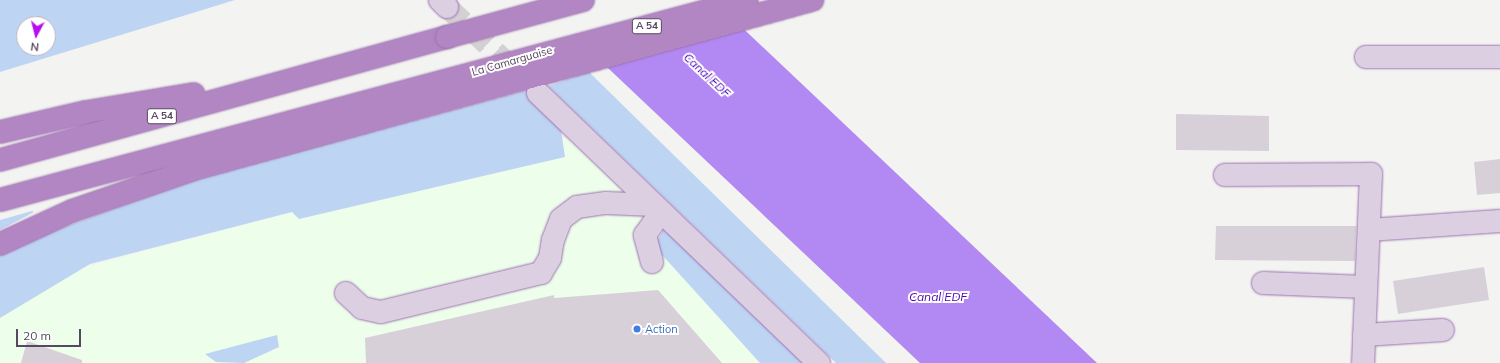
<!DOCTYPE html>
<html>
<head>
<meta charset="utf-8">
<style>
  body { margin:0 }
  #map { position:relative; width:1500px; height:363px; overflow:hidden; background:#f3f4f1; font-family:Mulish,sans-serif }
  div>[style] { position:absolute }
  .commercial>* { inset:0; background:#edfeeb }
  .green>* { inset:0; background:#bed4f3 }
  .water>* { inset:0; background:#b288f3 }
  .pier>* { inset:0; background:#f3f4f1 }
  .building>* { inset:0; background:#d8d0d9 }
  .minor-tunnel>* { height:22px; margin-top:-11px; transform-origin:0; background:repeating-linear-gradient(90deg,#d4d1d4 0 22px,transparent 0 33px) }
  .roads { filter:drop-shadow(0 0 1px #9d71af) drop-shadow(0 0 1px #9d71af) }
  .minor>* { height:22px; margin:-11px; padding:0 11px; transform-origin:11px; border-radius:11px; background:#dccfe2 }
  .highway>* { height:22px; margin:-11px; padding:0 11px; transform-origin:11px; border-radius:11px; background:#b186c3 }
  .bridges { filter:drop-shadow(0 0 1px #9d71af) drop-shadow(0 0 1px #9d71af) }
  .highway-bridge>* { height:22px; margin:-11px; padding:0 11px; transform-origin:11px; border-radius:11px; background:#b186c3 }
  .dots>* { width:11px; height:11px; translate:-50% -50%; box-sizing:border-box; border:2px solid #fff; border-radius:50% }
  span { translate:-50% -50%; white-space:nowrap; text-align:center; line-height:1.15; -webkit-text-stroke:4px #fff; paint-order:stroke }
  .shield-label span { padding:1px 3px; background:#fff; border:1px solid; border-radius:3px; -webkit-text-stroke-width:0 }
  .shield-label { font-size:10px; color:#584760; font-weight:700 }
  .street-label { font-size:11px; color:#584760 }
  .shop-label { font-size:11px; color:#366cbe }
  .left { translate:0 -50%; text-align:left }
  .water-label { font-size:12px; color:#4b02b9; font-style:italic }
  .north { position:absolute; left:16px; top:16px; width:40px; height:40px; box-sizing:border-box; background:#fff; border:1px solid #bcb5bf; border-radius:50%; rotate:187deg; font-size:11px; font-weight:700; line-height:16px; text-align:center; color:#584760 }
  .north::after { content:''; display:block; margin:auto; width:14px; height:18px; background:#ba0cf3; clip-path:polygon(50% 0,100% 100%,50% 72%,0 100%) }
  .scale { position:absolute; left:16px; top:329px; width:65px; height:18px; box-sizing:border-box; border:2px solid #584760; border-top:0; padding-left:5px; font-size:12px; line-height:14px; white-space:nowrap; color:#584760; -webkit-text-stroke:3px #fff; paint-order:stroke }
</style>
</head>
<body>
<div id="map">
  <div class="commercial">
    <div style="clip-path:polygon(571px 137px,804px 363px,0 363px,0 290px)"></div>
  </div>
  <div class="green">
    <div style="clip-path:polygon(evenodd,0 0,235px 0,0 72px,0 0,24px 24px,48px 24px,48px 48px,24px 48px,24px 24px)"></div>
    <div style="clip-path:polygon(589px 72px,886px 363px,836px 363px,548px 86px)"></div>
    <div style="clip-path:polygon(532px 89px,559px 117px,565px 157px,299px 219px,292px 212px,90px 264px,0 318px,0 253px,20px 243px,199px 178px)"></div>
    <div style="clip-path:polygon(32px 211px,34px 212px,0 230px,0 220px)"></div>
    <div style="clip-path:polygon(664px 229px,804px 363px,760px 363px,654px 246px)"></div>
    <div style="clip-path:polygon(277px 335px,279px 347px,244px 363px,216px 362px,205px 354px)"></div>
  </div>
  <div class="water">
    <div style="clip-path:polygon(536px 0,713px 0,1097px 363px,920px 363px)"></div>
  </div>
  <div class="pier">
    <div style="clip-path:polygon(534px 0,716px 0,602px 65px)"></div>
  </div>
  <div class="building">
    <div style="clip-path:polygon(1176px 114px,1269px 116px,1269px 151px,1176px 150px)"></div>
    <div style="clip-path:polygon(1500px 159px,1500px 193px,1477px 195px,1474px 162px)"></div>
    <div style="clip-path:polygon(1216px 226px,1356px 226px,1355px 261px,1215px 260px)"></div>
    <div style="clip-path:polygon(1484px 267px,1489px 300px,1398px 314px,1393px 281px)"></div>
    <div style="clip-path:polygon(658px 290px,722px 363px,366px 363px,365px 338px,554px 295px,554px 298px)"></div>
    <div style="clip-path:polygon(27px 341px,82px 360px,82px 363px,21px 363px)"></div>
  </div>
  <div class="minor-tunnel">
    <div style="left:447px;top:7px;width:100px;rotate:43deg"></div>
  </div>
  <div class="roads">
    <div class="minor">
      <div style="left:440px;top:0;width:10px;rotate:45deg"></div>
      <div style="left:1366px;top:57px;width:134px"></div>
      <div style="left:538px;top:93px;width:390px;rotate:43.9deg"></div>
      <div style="left:1225px;top:175px;width:146px;rotate:-0.4deg"></div>
      <div style="left:1371px;top:174px;width:189px;rotate:92.4deg"></div>
      <div style="left:1369px;top:230px;width:131px;rotate:-3.9deg"></div>
      <div style="left:652px;top:262px;width:28px;rotate:-105deg"></div>
      <div style="left:645px;top:235px;width:28px;rotate:-55deg"></div>
      <div style="left:1263px;top:283px;width:103px;rotate:2.2deg"></div>
      <div style="left:346px;top:293px;width:22px;rotate:43deg"></div>
      <div style="left:362px;top:308px;width:19px;rotate:12deg"></div>
      <div style="left:381px;top:312px;width:165px;rotate:-13.7deg"></div>
      <div style="left:541px;top:273px;width:17px;rotate:-59deg"></div>
      <div style="left:550px;top:258px;width:18px;rotate:-81deg"></div>
      <div style="left:553px;top:240px;width:22px;rotate:-69deg"></div>
      <div style="left:561px;top:219px;width:20px;rotate:-37deg"></div>
      <div style="left:577px;top:207px;width:29px;rotate:-8deg"></div>
      <div style="left:606px;top:203px;width:48px;rotate:2.4deg"></div>
      <div style="left:1364px;top:335px;width:79px;rotate:-3.6deg"></div>
    </div>
    <div class="highway">
      <div style="left:0;top:132px;width:88px;rotate:-13.1deg"></div>
      <div style="left:86px;top:112px;width:109px;rotate:-9.5deg"></div>
      <div style="left:0;top:160px;width:464px;rotate:-15.4deg"></div>
      <div style="left:0;top:200px;width:773px;rotate:-14.99deg"></div>
      <div style="left:0;top:244px;width:79px;rotate:-24.6deg"></div>
      <div style="left:72px;top:211px;width:129px;rotate:-19deg"></div>
      <div style="left:194px;top:169px;width:641px;rotate:-15.29deg"></div>
    </div>
  </div>
  <div class="bridges">
    <div class="highway-bridge">
      <div style="left:447px;top:37px;width:141px;rotate:-15.2deg"></div>
    </div>
  </div>
  <div class="dots">
    <div style="left:637px;top:329px;background:#3f7fe0"></div>
  </div>
  <div class="shield-label">
    <span style="left:647px;top:26px">A 54</span>
    <span style="left:162px;top:116px">A 54</span>
  </div>
  <div class="street-label">
    <span style="left:512px;top:61px;rotate:-16deg">La Camarguaise</span>
  </div>
  <div class="shop-label">
    <span class="left" style="left:645px;top:329px">Action</span>
  </div>
  <div class="water-label">
    <span style="left:707px;top:75px;rotate:43deg">Canal EDF</span>
    <span style="left:938px;top:297px">Canal EDF</span>
  </div>
  <div class="north">N</div>
  <div class="scale">20 m</div>
</div>
</body>
</html>
